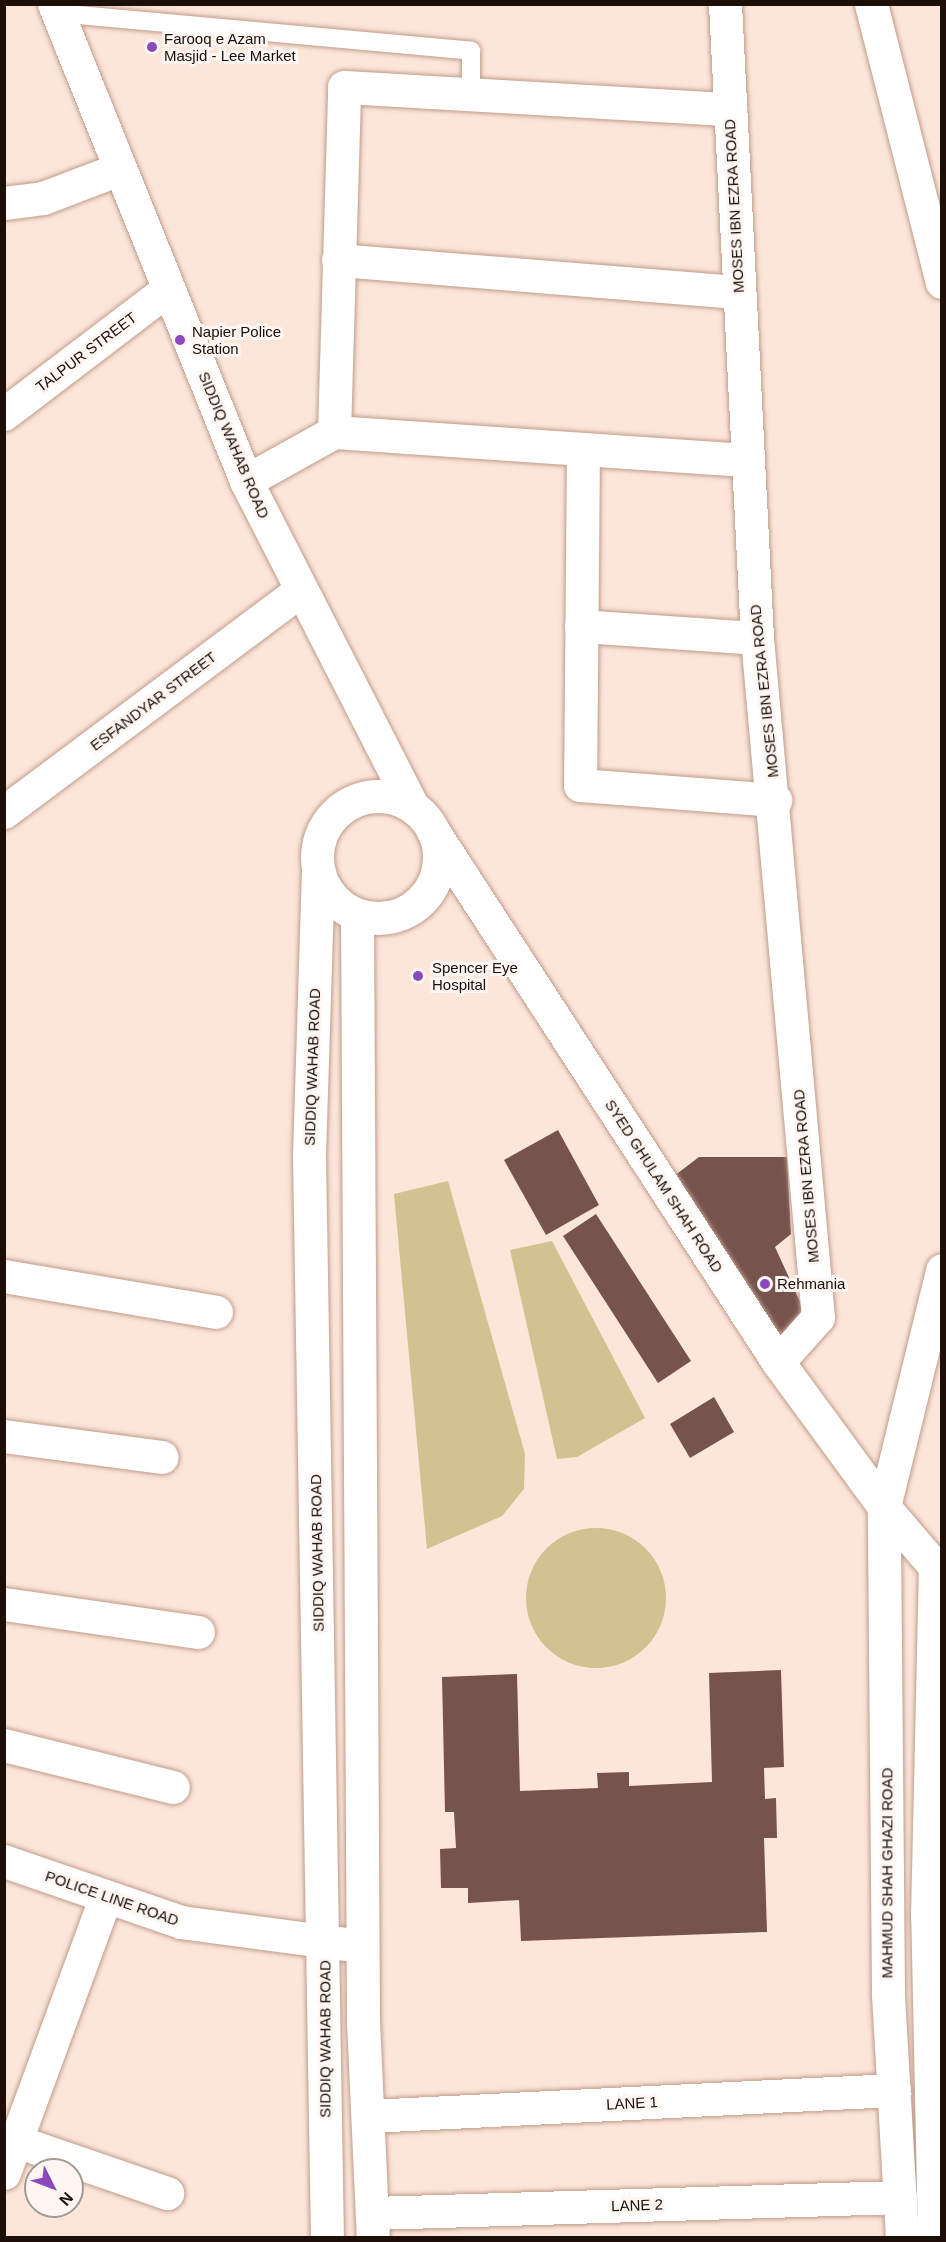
<!DOCTYPE html>
<html>
<head>
<meta charset="utf-8">
<style>
  body { margin:0 }
  #map { position:relative; width:946px; height:2242px; overflow:hidden; background:#fce5d9; font-family:Arial,sans-serif }
  div>[style] { position:absolute }
  .green>* { inset:0; background:#d3c291 }
  .round { border-radius:50% }
  .building>* { inset:0; background:#76534d }
  .roads { filter:drop-shadow(0 0 2px #bf9c89) drop-shadow(0 0 2px #bf9c89) }
  .lane>* { height:18px; margin:-9px; padding:0 9px; transform-origin:9px; border-radius:9px; background:#fff }
  .street>* { height:33px; margin:-16.5px; padding:0 16.5px; transform-origin:16.5px; border-radius:16.5px; background:#fff }
  .secondary>* { height:33px; margin:-16.5px; padding:0 16.5px; transform-origin:16.5px; border-radius:16.5px; background:#fff }
  .secondary>.ring { margin:-16.5px; padding:0; box-sizing:content-box; background:none; border:33px solid #fff; border-radius:50% }
  .dots>* { width:16px; height:16px; translate:-50% -50%; box-sizing:border-box; border:3px solid #fdf6f2; border-radius:50% }
  span { translate:-50% -50%; white-space:nowrap; text-align:center; line-height:1.15; -webkit-text-stroke:6px #fdf6f2; paint-order:stroke }
  .poi-label { font-size:15px; color:#1b0f08 }
  .left { translate:0 -50%; text-align:left }
  .street-label { font-size:15px; color:#1b0f08 }
  .frame { position:absolute; inset:0; border:6px solid #1b0f08; pointer-events:none }
  .north { position:absolute; left:24px; top:2158px; width:60px; height:60px; box-sizing:border-box; background:#fdf6f2; border:2px solid #a39a94; border-radius:50%; rotate:132deg; font-size:16px; font-weight:700; line-height:24px; text-align:center; color:#1b0f08 }
  .north::after { content:''; display:block; margin:auto; width:21px; height:27px; background:#8b49bd; clip-path:polygon(50% 0,100% 100%,50% 72%,0 100%) }
</style>
</head>
<body>
<div id="map">
  <div class="green">
    <div style="clip-path:polygon(448px 1181px,525px 1454px,524px 1489px,502px 1516px,427px 1549px,394px 1194px)"></div>
    <div style="clip-path:polygon(552px 1241px,645px 1418px,577px 1457px,557px 1459px,510px 1250px)"></div>
    <div class="round" style="left:526px;top:1528px;width:140px;height:140px"></div>
  </div>
  <div class="building">
    <div style="clip-path:polygon(558px 1130px,599px 1205px,546px 1235px,504px 1160px)"></div>
    <div style="clip-path:polygon(699px 1157px,787px 1157px,791px 1234px,775px 1247px,809px 1321px,774px 1343px,674px 1176px)"></div>
    <div style="clip-path:polygon(596px 1214px,691px 1361px,658px 1383px,563px 1236px)"></div>
    <div style="clip-path:polygon(714px 1397px,734px 1432px,690px 1458px,670px 1424px)"></div>
    <div style="clip-path:polygon(781px 1670px,784px 1767px,764px 1768px,765px 1799px,776px 1798px,777px 1838px,764px 1838px,767px 1932px,521px 1941px,519px 1900px,468px 1903px,468px 1888px,441px 1888px,440px 1849px,456px 1848px,454px 1812px,445px 1812px,442px 1677px,517px 1674px,520px 1791px,598px 1788px,597px 1773px,629px 1772px,629px 1786px,712px 1782px,709px 1673px)"></div>
  </div>
  <div class="roads">
    <div class="lane">
      <div style="left:57px;top:13px;width:416px;rotate:5.2deg"></div>
      <div style="left:471px;top:51px;width:43px;rotate:90deg"></div>
    </div>
    <div class="street">
      <div style="left:725px;top:4px;width:635px;rotate:87.11deg"></div>
      <div style="left:757px;top:638px;width:682px;rotate:84.87deg"></div>
      <div style="left:818px;top:1317px;width:60px;rotate:131.6deg"></div>
      <div style="left:4px;top:203px;width:39px;rotate:-7deg"></div>
      <div style="left:43px;top:198px;width:81px;rotate:-20.9deg"></div>
      <div style="left:338px;top:260px;width:402px;rotate:4.6deg"></div>
      <div style="left:4px;top:414px;width:206px;rotate:-37.3deg"></div>
      <div style="left:334px;top:432px;width:345px;rotate:-88.3deg"></div>
      <div style="left:344px;top:87px;width:387px;rotate:3.3deg"></div>
      <div style="left:583px;top:449px;width:336px;rotate:90.5deg"></div>
      <div style="left:580px;top:785px;width:196px;rotate:4.4deg"></div>
      <div style="left:246px;top:481px;width:101px;rotate:-29.1deg"></div>
      <div style="left:334px;top:432px;width:414px;rotate:3.9deg"></div>
      <div style="left:581px;top:626px;width:176px;rotate:3.9deg"></div>
      <div style="left:4px;top:1276px;width:215px;rotate:9.6deg"></div>
      <div style="left:4px;top:1436px;width:159px;rotate:7.6deg"></div>
      <div style="left:4px;top:1604px;width:196px;rotate:8.2deg"></div>
      <div style="left:4px;top:1745px;width:174px;rotate:14deg"></div>
      <div style="left:369px;top:2116px;width:526px;rotate:-2.84deg"></div>
      <div style="left:16px;top:2141px;width:160px;rotate:19deg"></div>
      <div style="left:4px;top:2173px;width:295px;rotate:-69.8deg"></div>
      <div style="left:373px;top:2213px;width:527px;rotate:-1.74deg"></div>
    </div>
    <div class="secondary">
      <div style="left:54px;top:4px;width:514px;rotate:68.07deg"></div>
      <div style="left:246px;top:481px;width:366px;rotate:62.9deg"></div>
      <div style="left:871px;top:4px;width:287px;rotate:75.7deg"></div>
      <div class="ring" style="left:317px;top:796px;width:89px;height:89px"></div>
      <div style="left:4px;top:812px;width:371px;rotate:-36.8deg"></div>
      <div style="left:433px;top:831px;width:633px;rotate:56.99deg"></div>
      <div style="left:778px;top:1362px;width:180px;rotate:53.8deg"></div>
      <div style="left:884px;top:1507px;width:89px;rotate:49.5deg"></div>
      <div style="left:318px;top:869px;width:286px;rotate:91.8deg"></div>
      <div style="left:309px;top:1155px;width:1083px;rotate:89.05deg"></div>
      <div style="left:357px;top:915px;width:1106px;rotate:89.69deg"></div>
      <div style="left:363px;top:2021px;width:217px;rotate:87.4deg"></div>
      <div style="left:4px;top:1861px;width:187px;rotate:19deg"></div>
      <div style="left:181px;top:1922px;width:166px;rotate:7.6deg"></div>
      <div style="left:902px;top:2238px;width:246px;rotate:-93.3deg"></div>
      <div style="left:888px;top:1992px;width:485px;rotate:-90.5deg"></div>
      <div style="left:884px;top:1507px;width:244px;rotate:-76.2deg"></div>
      <div style="left:934px;top:2238px;width:322px;rotate:-91.2deg"></div>
      <div style="left:927px;top:1916px;width:349px;rotate:-88.7deg"></div>
    </div>
  </div>
  <div class="dots">
    <div style="left:152px;top:47px;background:#8b49bd"></div>
    <div style="left:180px;top:340px;background:#8b49bd"></div>
    <div style="left:418px;top:976px;background:#8b49bd"></div>
    <div style="left:765px;top:1284px;background:#8b49bd"></div>
  </div>
  <div class="poi-label">
    <span class="left" style="left:164px;top:47px">Farooq e Azam<br>Masjid - Lee Market</span>
    <span class="left" style="left:192px;top:340px">Napier Police<br>Station</span>
    <span class="left" style="left:432px;top:976px">Spencer Eye<br>Hospital</span>
    <span class="left" style="left:777px;top:1284px">Rehmania</span>
  </div>
  <div class="street-label">
    <span style="left:734px;top:206px;rotate:-93deg">MOSES IBN EZRA ROAD</span>
    <span style="left:86px;top:352px;rotate:-37deg">TALPUR STREET</span>
    <span style="left:234px;top:445px;rotate:67deg">SIDDIQ WAHAB ROAD</span>
    <span style="left:764px;top:691px;rotate:-96deg">MOSES IBN EZRA ROAD</span>
    <span style="left:153px;top:701px;rotate:-37deg">ESFANDYAR STREET</span>
    <span style="left:312px;top:1067px;rotate:-88deg">SIDDIQ WAHAB ROAD</span>
    <span style="left:806px;top:1176px;rotate:-95deg">MOSES IBN EZRA ROAD</span>
    <span style="left:664px;top:1186px;rotate:57deg">SYED GHULAM SHAH ROAD</span>
    <span style="left:317px;top:1553px;rotate:-91deg">SIDDIQ WAHAB ROAD</span>
    <span style="left:887px;top:1873px;rotate:-90deg">MAHMUD SHAH GHAZI ROAD</span>
    <span style="left:112px;top:1898px;rotate:19deg">POLICE LINE ROAD</span>
    <span style="left:325px;top:2039px;rotate:-90deg">SIDDIQ WAHAB ROAD</span>
    <span style="left:632px;top:2103px;rotate:-3deg">LANE 1</span>
    <span style="left:637px;top:2205px;rotate:-2deg">LANE 2</span>
  </div>
  <div class="frame"></div>
  <div class="north">N</div>
</div>
</body>
</html>
